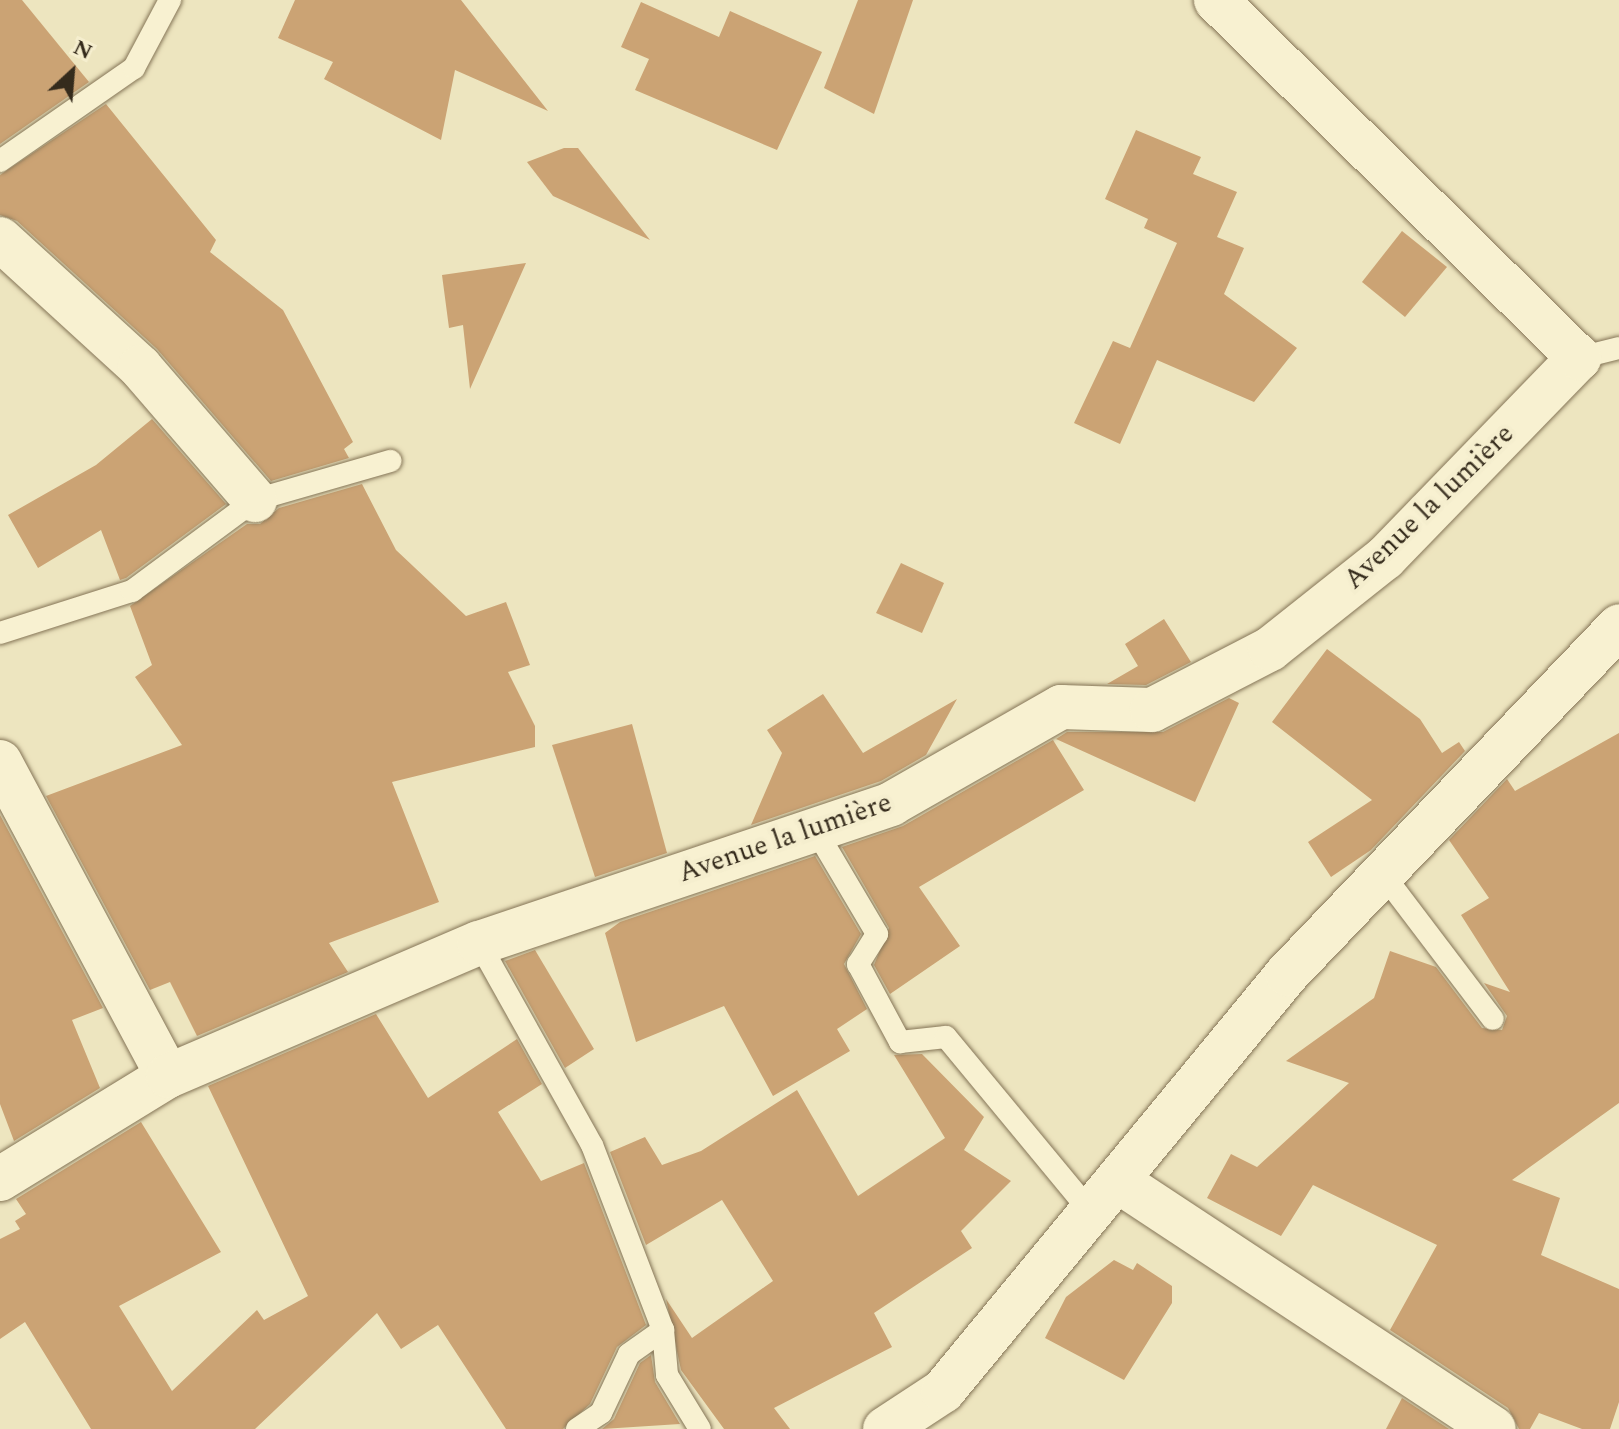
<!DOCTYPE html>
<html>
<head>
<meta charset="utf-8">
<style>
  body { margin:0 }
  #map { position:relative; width:1619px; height:1429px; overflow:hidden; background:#ede5bf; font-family:Spectral,serif }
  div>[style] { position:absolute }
  .building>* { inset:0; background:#cba374 }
  .roads { filter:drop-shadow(0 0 2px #857557) drop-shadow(0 0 2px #857557) }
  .lane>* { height:22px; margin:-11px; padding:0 11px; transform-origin:11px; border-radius:11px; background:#f8f1d1 }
  .street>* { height:44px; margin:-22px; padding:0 22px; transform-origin:22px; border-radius:22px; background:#f8f1d1 }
  .secondary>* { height:44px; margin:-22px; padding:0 22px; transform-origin:22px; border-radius:22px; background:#f8f1d1 }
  span { translate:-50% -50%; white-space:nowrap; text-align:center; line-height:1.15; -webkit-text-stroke:8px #f5eece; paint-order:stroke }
  .street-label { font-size:28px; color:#352b1c }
  .north { position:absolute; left:32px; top:32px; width:80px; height:80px; -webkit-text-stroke:6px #f5eece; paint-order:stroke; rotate:26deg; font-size:22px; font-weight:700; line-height:32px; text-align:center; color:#352b1c }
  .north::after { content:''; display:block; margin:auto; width:28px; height:36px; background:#352b1c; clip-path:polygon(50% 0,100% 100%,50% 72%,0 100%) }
</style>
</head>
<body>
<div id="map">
  <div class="building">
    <div style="clip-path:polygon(0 0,22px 0,89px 82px,0 144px)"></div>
    <div style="clip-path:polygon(295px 0,461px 0,548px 111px,455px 70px,441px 140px,324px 79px,333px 62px,278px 38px)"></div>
    <div style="clip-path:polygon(858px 0,913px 0,874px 114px,824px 88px)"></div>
    <div style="clip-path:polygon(641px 2px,719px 37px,730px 11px,822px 52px,777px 150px,635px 90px,649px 59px,621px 47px)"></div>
    <div style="clip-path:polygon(106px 104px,216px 240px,210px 252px,283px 310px,353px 442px,344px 449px,349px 458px,271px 481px,157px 349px,17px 221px,0 215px,0 175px)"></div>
    <div style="clip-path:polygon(1136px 130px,1201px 157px,1193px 174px,1237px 192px,1217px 237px,1244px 248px,1224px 294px,1297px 348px,1254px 402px,1157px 360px,1120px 444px,1074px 423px,1113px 341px,1130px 348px,1177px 243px,1144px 228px,1148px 219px,1105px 199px)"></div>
    <div style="clip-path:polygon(564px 148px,578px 148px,650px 240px,553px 196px,527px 162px)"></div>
    <div style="clip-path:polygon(1402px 231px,1447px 267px,1405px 317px,1362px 282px)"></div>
    <div style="clip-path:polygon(526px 263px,470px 389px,463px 325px,449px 328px,442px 275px)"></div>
    <div style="clip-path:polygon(152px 419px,226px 504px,126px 578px,120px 580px,101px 530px,38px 568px,8px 515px,96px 465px)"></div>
    <div style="clip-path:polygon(362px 484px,396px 550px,466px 616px,506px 602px,530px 665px,508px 672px,535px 726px,535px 747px,392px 782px,439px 902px,329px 943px,348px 972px,197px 1036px,170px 982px,150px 990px,46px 796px,182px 745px,135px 677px,152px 665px,130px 606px,247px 524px,260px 524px,279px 508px)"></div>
    <div style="clip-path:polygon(901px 563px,944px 583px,922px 633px,876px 613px)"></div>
    <div style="clip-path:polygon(1164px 619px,1191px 662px,1146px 685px,1107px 684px,1138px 666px,1125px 644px)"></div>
    <div style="clip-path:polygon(1327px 649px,1420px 719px,1442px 753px,1459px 742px,1465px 751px,1371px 850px,1331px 877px,1308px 842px,1372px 800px,1272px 722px)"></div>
    <div style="clip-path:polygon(823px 694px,863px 753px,957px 699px,926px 755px,881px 781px,751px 825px,782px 753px,767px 730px)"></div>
    <div style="clip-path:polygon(1229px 698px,1239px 703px,1195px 802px,1056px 739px,1067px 732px,1163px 732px)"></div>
    <div style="clip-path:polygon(632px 724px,667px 853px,595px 877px,552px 745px)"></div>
    <div style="clip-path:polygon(1619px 733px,1619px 1103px,1512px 1180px,1560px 1198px,1541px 1255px,1619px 1289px,1619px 1402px,1610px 1429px,1582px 1429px,1539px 1413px,1530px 1429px,1519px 1429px,1508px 1408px,1390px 1330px,1437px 1245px,1313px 1185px,1281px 1236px,1207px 1198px,1231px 1154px,1257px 1167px,1349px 1083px,1286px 1061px,1374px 998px,1390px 951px,1436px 967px,1482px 1028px,1502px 1030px,1507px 1016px,1484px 983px,1510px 992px,1461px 915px,1489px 898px,1449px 840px,1507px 779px,1515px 791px)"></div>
    <div style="clip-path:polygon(1053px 740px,1084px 790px,919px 887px,960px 946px,890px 994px,874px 965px,889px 928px,842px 847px,903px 826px)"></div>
    <div style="clip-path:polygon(0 815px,103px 1008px,72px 1020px,100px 1088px,14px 1141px,0 1104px)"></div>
    <div style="clip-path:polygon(815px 856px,861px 934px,844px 964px,867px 1009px,837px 1029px,850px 1051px,773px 1096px,724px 1006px,636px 1042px,605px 933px,620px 922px)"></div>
    <div style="clip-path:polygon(535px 950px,594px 1049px,565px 1068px,505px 961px)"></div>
    <div style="clip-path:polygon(376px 1014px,428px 1098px,517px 1039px,542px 1084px,498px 1112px,541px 1181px,584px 1163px,646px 1325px,617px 1347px,590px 1404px,563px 1429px,506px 1429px,438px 1325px,401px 1349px,377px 1313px,255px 1429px,91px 1429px,25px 1322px,0 1339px,0 1239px,20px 1229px,15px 1221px,26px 1214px,16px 1199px,141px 1122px,221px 1252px,119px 1306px,172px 1391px,257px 1310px,264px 1320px,308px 1296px,208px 1086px)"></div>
    <div style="clip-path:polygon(922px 1054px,984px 1117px,964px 1150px,1011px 1181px,961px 1231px,972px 1248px,874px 1313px,892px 1347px,774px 1408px,790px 1429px,724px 1429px,681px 1370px,666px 1299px,692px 1338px,773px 1281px,722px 1200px,646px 1245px,610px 1152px,645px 1137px,662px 1165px,701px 1151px,797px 1090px,858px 1196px,945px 1138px,894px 1055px)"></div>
    <div style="clip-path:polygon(1114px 1260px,1133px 1270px,1137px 1263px,1172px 1286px,1172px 1303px,1124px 1380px,1045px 1338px,1066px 1297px)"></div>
    <div style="clip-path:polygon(651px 1355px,655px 1382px,680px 1424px,602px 1429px,614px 1419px,640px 1363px)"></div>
    <div style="clip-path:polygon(1402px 1398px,1449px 1429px,1386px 1429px)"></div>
  </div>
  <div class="roads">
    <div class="lane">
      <div style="left:0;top:161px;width:163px;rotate:-34.8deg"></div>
      <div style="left:134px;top:68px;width:77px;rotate:-62.1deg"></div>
      <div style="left:1579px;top:358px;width:41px;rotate:-14deg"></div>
      <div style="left:0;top:633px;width:139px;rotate:-17.7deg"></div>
      <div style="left:132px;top:591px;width:153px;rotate:-36.5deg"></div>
      <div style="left:255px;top:500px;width:141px;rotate:-16.1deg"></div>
      <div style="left:815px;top:829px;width:122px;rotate:59.4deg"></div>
      <div style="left:877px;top:934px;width:36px;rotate:122deg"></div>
      <div style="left:858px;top:964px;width:89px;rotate:61.7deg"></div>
      <div style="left:900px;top:1042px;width:46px;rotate:-6.2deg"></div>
      <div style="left:946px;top:1037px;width:227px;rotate:50.4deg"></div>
      <div style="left:1382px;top:873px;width:183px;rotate:52.8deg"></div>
      <div style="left:479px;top:943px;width:231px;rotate:60.8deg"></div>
      <div style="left:592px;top:1145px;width:198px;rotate:69deg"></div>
      <div style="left:663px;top:1330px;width:45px;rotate:84.9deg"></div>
      <div style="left:667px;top:1375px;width:63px;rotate:58.6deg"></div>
      <div style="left:577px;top:1429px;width:29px;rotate:-34deg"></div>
      <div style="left:601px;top:1413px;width:65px;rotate:-64.6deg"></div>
      <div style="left:629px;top:1354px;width:42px;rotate:-35.2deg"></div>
    </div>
    <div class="street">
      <div style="left:0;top:239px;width:190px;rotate:42.4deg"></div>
      <div style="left:140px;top:367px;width:176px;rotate:49.2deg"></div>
      <div style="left:0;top:762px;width:356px;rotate:61.9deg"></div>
      <div style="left:0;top:1179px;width:197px;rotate:-31.5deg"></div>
      <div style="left:168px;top:1076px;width:338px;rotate:-23.2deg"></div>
      <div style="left:479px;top:943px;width:435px;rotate:-18.6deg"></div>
      <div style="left:891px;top:804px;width:196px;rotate:-29.7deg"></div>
      <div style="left:1061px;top:707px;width:91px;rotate:1.9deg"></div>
      <div style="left:1152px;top:710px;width:133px;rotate:-27.3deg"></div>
      <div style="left:1270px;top:649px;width:147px;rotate:-38.4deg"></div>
      <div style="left:1385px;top:558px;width:279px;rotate:-45.9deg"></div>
      <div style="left:1579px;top:358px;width:510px;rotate:-135.4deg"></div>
      <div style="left:1118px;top:1181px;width:450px;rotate:33.4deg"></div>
    </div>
    <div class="secondary">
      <div style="left:885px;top:1429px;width:69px;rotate:-33.2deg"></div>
      <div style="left:943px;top:1391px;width:541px;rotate:-50.48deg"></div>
      <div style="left:1287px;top:974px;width:481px;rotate:-46.3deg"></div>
    </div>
  </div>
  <div class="street-label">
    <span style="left:1429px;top:507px;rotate:-44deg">Avenue la lumière</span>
    <span style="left:785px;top:838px;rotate:-19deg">Avenue la lumière</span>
  </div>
  <div class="north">N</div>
</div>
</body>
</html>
